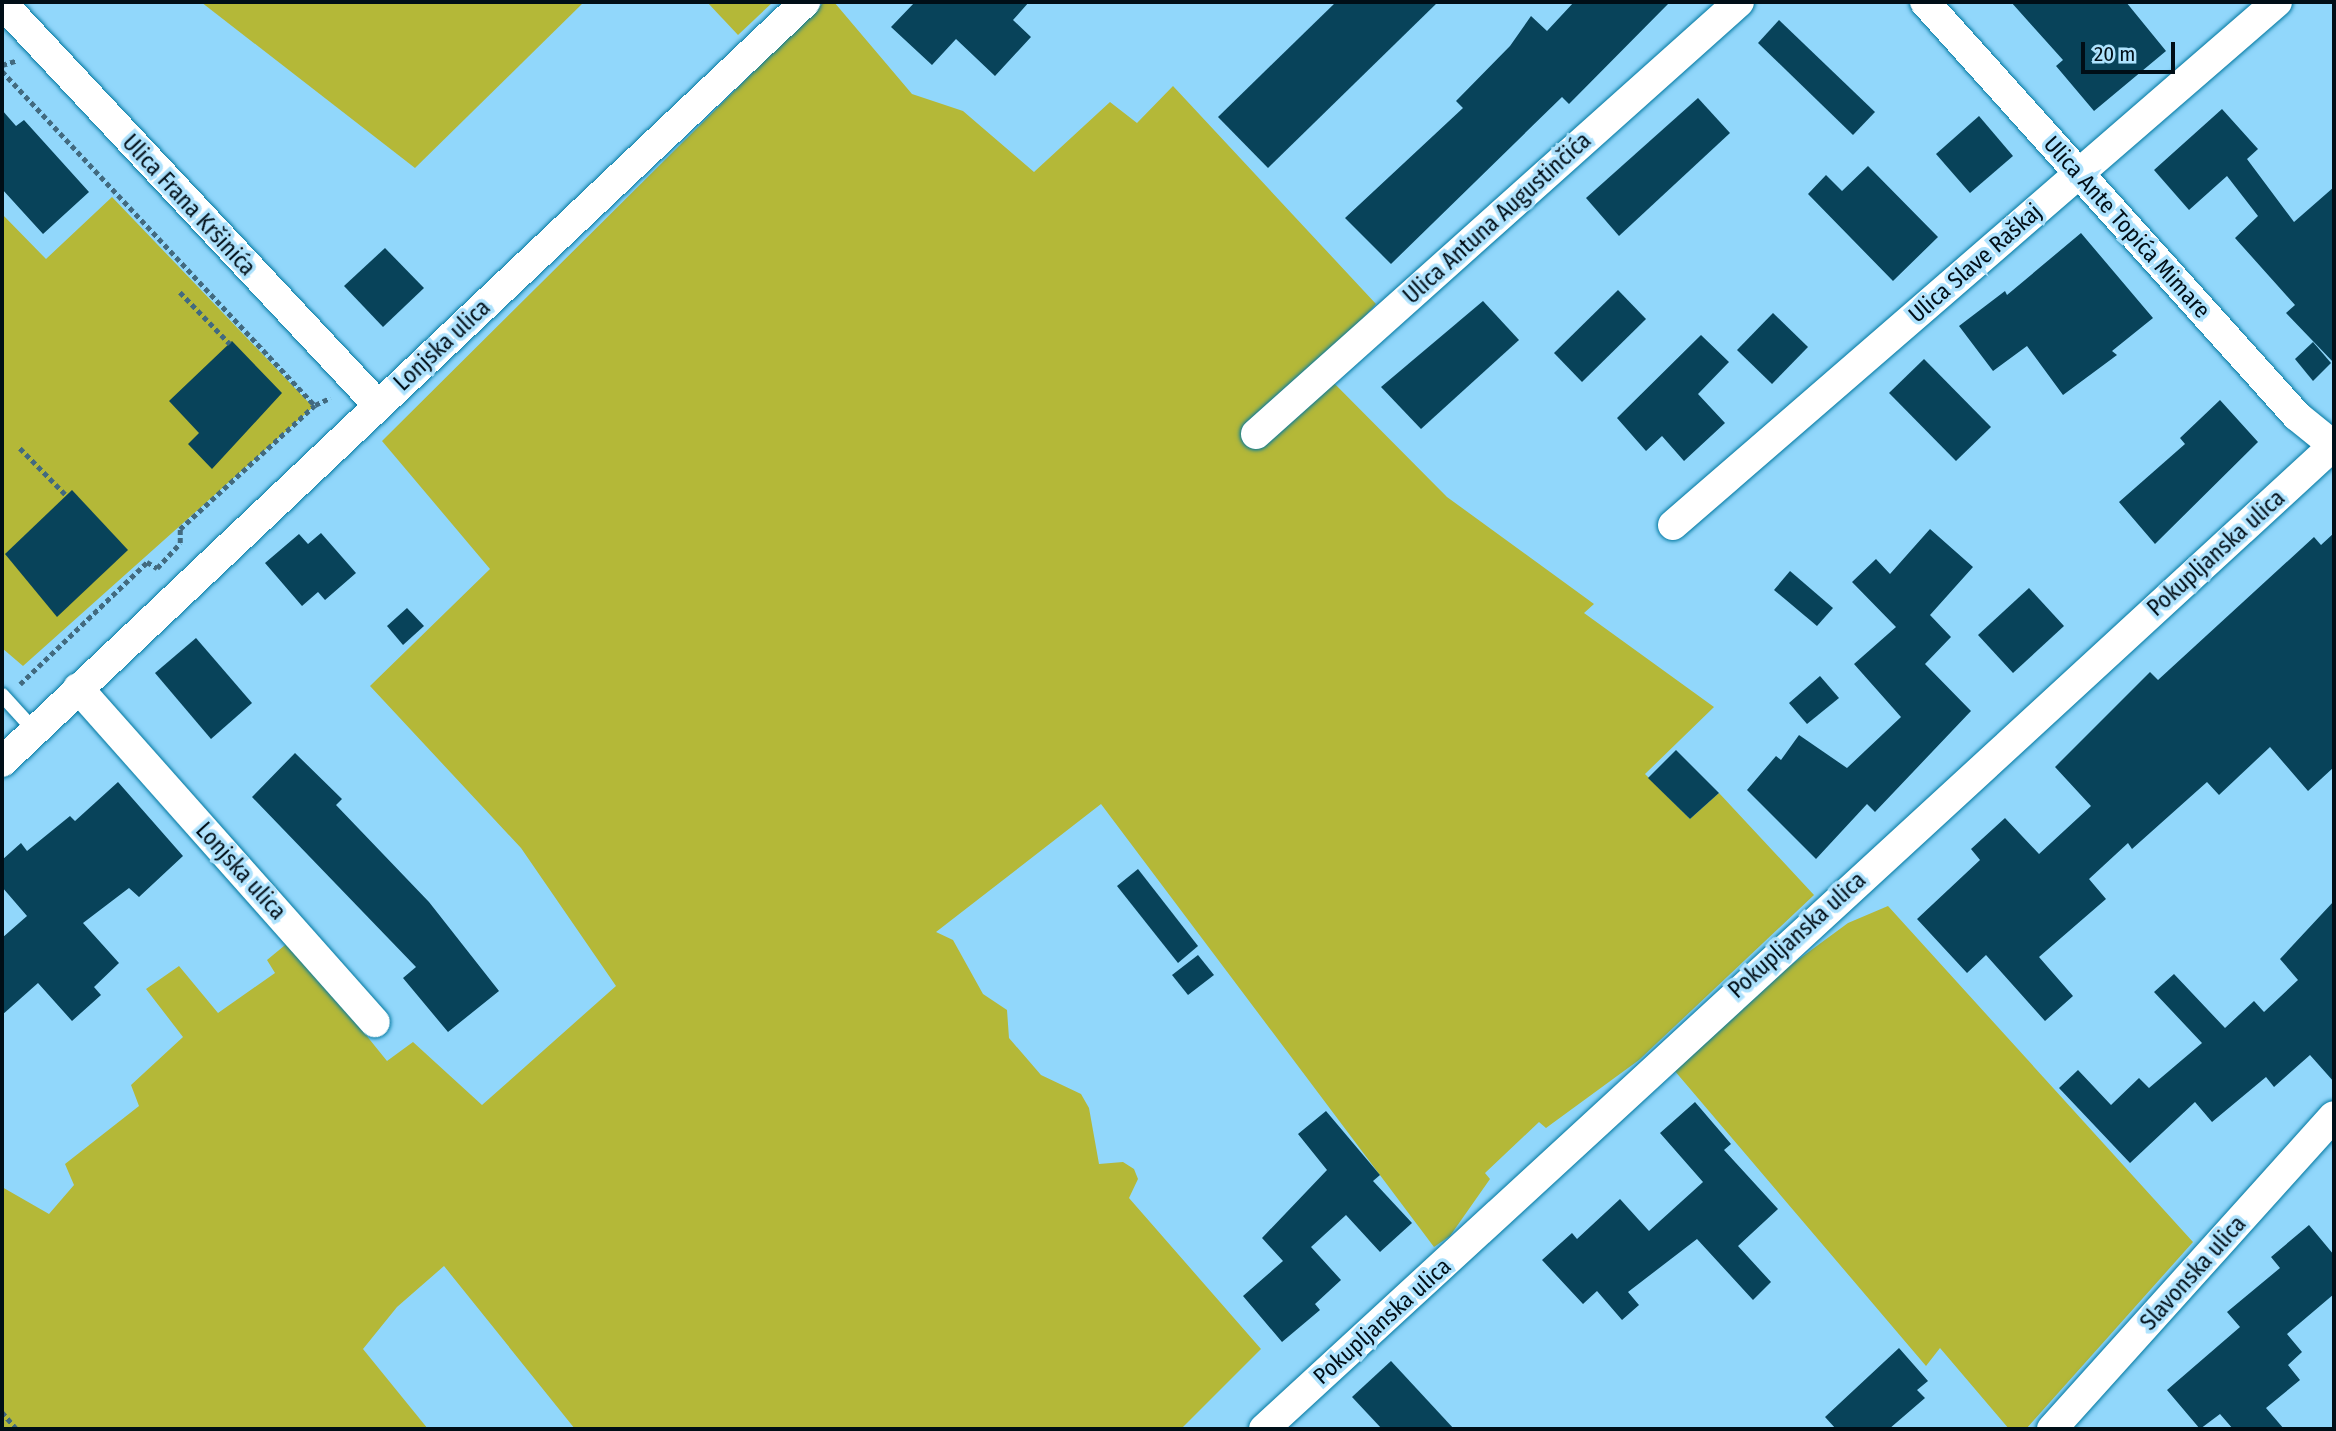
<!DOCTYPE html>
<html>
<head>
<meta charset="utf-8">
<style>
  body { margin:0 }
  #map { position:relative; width:2336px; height:1431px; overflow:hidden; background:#91d7fb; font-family:"Fira Sans Condensed",sans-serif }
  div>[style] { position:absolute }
  .green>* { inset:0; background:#b4b838 }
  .building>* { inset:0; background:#08435a }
  .path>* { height:4.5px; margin-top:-2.25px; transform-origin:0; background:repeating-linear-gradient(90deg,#426a7f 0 5px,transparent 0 8.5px) }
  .roads { filter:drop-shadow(0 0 2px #0177a0) drop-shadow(0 0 2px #0177a0) }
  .lane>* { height:14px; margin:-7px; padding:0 7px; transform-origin:7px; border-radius:7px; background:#fff }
  .street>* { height:30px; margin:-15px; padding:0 15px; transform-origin:15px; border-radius:15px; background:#fff }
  span { translate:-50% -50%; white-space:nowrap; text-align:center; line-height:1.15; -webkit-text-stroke:7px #aee2fd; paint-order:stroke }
  .street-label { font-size:23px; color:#000e17 }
  .frame { position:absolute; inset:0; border:4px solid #000e17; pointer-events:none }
  .scale { position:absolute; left:2081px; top:42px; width:94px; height:32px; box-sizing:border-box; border:4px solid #000e17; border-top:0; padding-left:9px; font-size:21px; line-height:24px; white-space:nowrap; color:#000e17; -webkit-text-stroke:5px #aee2fd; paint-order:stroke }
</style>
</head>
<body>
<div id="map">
  <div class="green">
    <div style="clip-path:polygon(201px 2px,584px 2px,415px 168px)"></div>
    <div style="clip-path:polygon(707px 2px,773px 2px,738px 35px)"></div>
    <div style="clip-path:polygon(824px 2px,834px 2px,912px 94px,963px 111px,1034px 172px,1110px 102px,1137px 123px,1173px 86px,1376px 304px,1318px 367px,1447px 497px,1594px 604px,1584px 613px,1714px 707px,1645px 774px,1690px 819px,1719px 793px,1814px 895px,1639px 1060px,1546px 1128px,1539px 1122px,1485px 1173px,1490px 1179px,1450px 1236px,1434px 1247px,1101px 804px,936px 932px,953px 940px,983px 994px,1007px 1010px,1009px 1038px,1041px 1075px,1081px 1094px,1089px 1108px,1099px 1164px,1123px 1162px,1134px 1169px,1138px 1179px,1129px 1198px,1261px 1349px,1181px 1429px,575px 1429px,444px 1266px,397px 1307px,363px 1349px,428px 1429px,2px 1429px,2px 1187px,49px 1214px,74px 1185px,65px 1164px,139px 1106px,131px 1085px,183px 1037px,146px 989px,179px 966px,218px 1013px,275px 973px,267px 960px,290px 941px,387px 1061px,413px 1042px,482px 1105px,616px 986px,521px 848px,370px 686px,490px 569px,382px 441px)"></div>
    <div style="clip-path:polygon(112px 197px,313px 407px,23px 666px,2px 648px,2px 214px,46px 259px)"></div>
    <div style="clip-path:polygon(1888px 906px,2193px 1242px,2026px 1429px,2009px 1429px,1940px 1348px,1926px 1366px,1674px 1070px,1776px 976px,1848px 923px)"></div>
  </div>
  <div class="building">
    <div style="clip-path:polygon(915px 2px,1029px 2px,1013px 20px,1031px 37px,995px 76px,956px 39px,932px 65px,891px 27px)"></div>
    <div style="clip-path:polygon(1336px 2px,1438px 2px,1268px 168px,1218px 117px)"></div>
    <div style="clip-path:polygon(1574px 2px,1670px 2px,1569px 104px,1562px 97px,1391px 264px,1345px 218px,1463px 108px,1456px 101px,1510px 46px,1531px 16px,1547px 31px)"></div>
    <div style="clip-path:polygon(2011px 2px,2126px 2px,2166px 51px,2094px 111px,2056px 66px,2063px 60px)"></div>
    <div style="clip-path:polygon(1779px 20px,1875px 112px,1853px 135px,1758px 43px)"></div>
    <div style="clip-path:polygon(1698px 98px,1730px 133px,1619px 236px,1586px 198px)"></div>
    <div style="clip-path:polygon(2222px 109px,2258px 149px,2247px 159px,2294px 222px,2334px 187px,2334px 363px,2286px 313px,2295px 305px,2235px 238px,2258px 216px,2227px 176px,2189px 210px,2154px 170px)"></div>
    <div style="clip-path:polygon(2px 110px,16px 126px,24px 120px,89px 192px,43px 234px,2px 189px)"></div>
    <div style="clip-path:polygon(1979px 116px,2013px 156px,1970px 193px,1936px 154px)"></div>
    <div style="clip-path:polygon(1868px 166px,1938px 237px,1893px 281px,1808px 194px,1826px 175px,1842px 191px)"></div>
    <div style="clip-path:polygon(2081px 233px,2153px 318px,2112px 351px,2117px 355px,2063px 395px,2027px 346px,1993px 371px,1959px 326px,2005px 291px,2007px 295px)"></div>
    <div style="clip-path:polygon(385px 248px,424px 288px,383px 327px,344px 286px)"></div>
    <div style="clip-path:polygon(1618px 290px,1646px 319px,1582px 382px,1554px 353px)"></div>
    <div style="clip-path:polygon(1483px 301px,1519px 340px,1421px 429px,1381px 387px)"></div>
    <div style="clip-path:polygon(1773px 313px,1808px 347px,1772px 384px,1737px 350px)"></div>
    <div style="clip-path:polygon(1701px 335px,1729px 362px,1698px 394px,1725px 423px,1684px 461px,1662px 436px,1646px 451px,1617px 418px)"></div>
    <div style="clip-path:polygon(232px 341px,282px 393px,212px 469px,188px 444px,199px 433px,169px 401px)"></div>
    <div style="clip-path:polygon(2313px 342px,2331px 363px,2313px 381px,2295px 359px)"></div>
    <div style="clip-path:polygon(1924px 359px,1991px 427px,1956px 461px,1889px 393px)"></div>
    <div style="clip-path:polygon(2220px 400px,2258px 442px,2155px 544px,2119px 502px,2185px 444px,2180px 438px)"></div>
    <div style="clip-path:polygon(72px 490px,128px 550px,57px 617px,5px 554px)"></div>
    <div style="clip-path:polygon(1930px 529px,1973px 567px,1930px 615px,1951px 637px,1925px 664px,1971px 711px,1875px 812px,1867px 804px,1816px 859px,1747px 790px,1776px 756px,1781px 760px,1799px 735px,1847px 768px,1901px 717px,1854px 664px,1896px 627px,1852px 582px,1876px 559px,1890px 574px)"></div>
    <div style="clip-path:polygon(321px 533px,356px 573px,325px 600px,318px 592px,302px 606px,265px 563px,299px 534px,308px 544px)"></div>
    <div style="clip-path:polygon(2334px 533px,2334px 767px,2308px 791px,2270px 747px,2219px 795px,2207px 782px,2132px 849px,2128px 843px,2089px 879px,2106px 899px,2039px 957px,2073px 996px,2045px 1021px,1986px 955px,1967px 973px,1917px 919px,1980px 860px,1971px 849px,2005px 818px,2039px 854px,2091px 806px,2055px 767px,2150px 672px,2158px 680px,2314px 537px,2321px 545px)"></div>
    <div style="clip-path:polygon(1790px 571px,1833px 608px,1817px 626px,1774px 590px)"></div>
    <div style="clip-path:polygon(2029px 588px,2064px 626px,2013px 673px,1978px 635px)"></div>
    <div style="clip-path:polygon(407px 608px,424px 626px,403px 645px,387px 626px)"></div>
    <div style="clip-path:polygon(196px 638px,252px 703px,211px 739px,155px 673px)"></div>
    <div style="clip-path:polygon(1820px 676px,1839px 698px,1807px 724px,1789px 703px)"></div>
    <div style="clip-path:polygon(1676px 750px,1719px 793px,1690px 819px,1648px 778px)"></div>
    <div style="clip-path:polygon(295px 753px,342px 799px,336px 805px,429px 902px,499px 991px,448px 1032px,403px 978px,416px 967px,252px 797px)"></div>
    <div style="clip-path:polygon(118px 782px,183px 856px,139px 897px,129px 888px,83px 923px,119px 963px,94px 987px,101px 995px,72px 1021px,38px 983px,2px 1015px,2px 938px,27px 916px,2px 887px,2px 860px,21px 843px,27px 851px,70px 816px,75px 821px)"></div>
    <div style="clip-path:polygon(1138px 869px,1198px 946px,1178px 963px,1117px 886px)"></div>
    <div style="clip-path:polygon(2334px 901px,2334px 1082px,2310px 1055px,2274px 1087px,2266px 1077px,2212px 1122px,2195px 1102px,2130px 1163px,2059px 1088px,2078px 1070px,2111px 1105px,2139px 1078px,2149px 1088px,2202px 1043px,2154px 992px,2174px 974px,2225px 1028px,2254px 1001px,2264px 1012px,2298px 980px,2280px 959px)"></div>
    <div style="clip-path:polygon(1198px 955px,1214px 975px,1188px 995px,1172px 975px)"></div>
    <div style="clip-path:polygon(1695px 1102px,1731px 1144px,1724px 1150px,1778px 1209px,1738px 1246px,1771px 1282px,1753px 1300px,1697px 1239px,1628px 1292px,1639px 1305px,1622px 1320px,1597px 1291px,1583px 1304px,1542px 1260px,1572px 1233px,1577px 1239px,1620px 1199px,1649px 1231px,1703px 1182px,1660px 1133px)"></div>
    <div style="clip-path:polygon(1326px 1111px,1380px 1175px,1373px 1181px,1412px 1223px,1380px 1252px,1346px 1215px,1311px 1247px,1341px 1280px,1315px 1304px,1320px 1310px,1282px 1342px,1243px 1296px,1283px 1261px,1262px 1238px,1327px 1170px,1298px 1134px)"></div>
    <div style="clip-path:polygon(2309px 1225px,2334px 1255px,2334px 1294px,2287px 1334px,2302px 1352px,2288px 1365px,2300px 1380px,2266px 1408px,2284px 1429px,2233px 1429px,2220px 1414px,2200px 1429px,2167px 1390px,2240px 1327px,2227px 1312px,2280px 1268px,2271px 1257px)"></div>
    <div style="clip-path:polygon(1899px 1348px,1928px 1381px,1917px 1390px,1925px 1398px,1889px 1429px,1836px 1429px,1825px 1417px)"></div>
    <div style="clip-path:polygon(1391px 1361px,1454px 1429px,1382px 1429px,1352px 1397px)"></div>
  </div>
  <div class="path">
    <div style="left:2px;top:65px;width:14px;rotate:-17deg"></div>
    <div style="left:2px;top:71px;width:458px;rotate:46.9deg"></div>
    <div style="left:180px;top:292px;width:72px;rotate:46.1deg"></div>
    <div style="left:20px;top:448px;width:67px;rotate:45.6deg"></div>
    <div style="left:20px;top:684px;width:176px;rotate:-43.8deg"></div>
    <div style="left:147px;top:562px;width:12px;rotate:31deg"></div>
    <div style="left:157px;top:568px;width:34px;rotate:-47deg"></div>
    <div style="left:180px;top:543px;width:14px;rotate:-90deg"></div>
    <div style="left:180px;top:529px;width:183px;rotate:-42.6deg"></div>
    <div style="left:315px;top:405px;width:17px;rotate:-25deg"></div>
    <div style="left:2px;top:1412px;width:23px;rotate:49deg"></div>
  </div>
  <div class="roads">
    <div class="lane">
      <div style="left:2px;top:695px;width:47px;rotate:47.6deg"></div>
    </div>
    <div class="street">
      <div style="left:1925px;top:2px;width:557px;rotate:48.06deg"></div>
      <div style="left:2297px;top:416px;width:48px;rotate:39deg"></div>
      <div style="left:2px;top:3px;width:550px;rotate:46.91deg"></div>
      <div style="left:1256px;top:434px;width:648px;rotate:-41.81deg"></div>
      <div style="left:1673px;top:525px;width:799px;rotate:-40.89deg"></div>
      <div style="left:78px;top:688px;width:447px;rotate:48.4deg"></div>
      <div style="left:2px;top:762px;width:1106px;rotate:-43.42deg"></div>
      <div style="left:1264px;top:1429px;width:1454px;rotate:-42.6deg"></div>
      <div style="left:2052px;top:1429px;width:421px;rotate:-48deg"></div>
    </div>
  </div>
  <div class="street-label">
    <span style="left:189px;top:205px;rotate:47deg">Ulica Frana Kršinića</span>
    <span style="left:1497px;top:218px;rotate:-42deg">Ulica Antuna Augustinčića</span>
    <span style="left:2127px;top:227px;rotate:48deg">Ulica Ante Topića Mimare</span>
    <span style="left:1975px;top:263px;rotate:-41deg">Ulica Slave Raškaj</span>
    <span style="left:442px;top:345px;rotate:-43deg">Lonjska ulica</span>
    <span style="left:2216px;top:553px;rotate:-42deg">Pokupljanska ulica</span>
    <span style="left:241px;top:871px;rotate:48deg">Lonjska ulica</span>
    <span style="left:1797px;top:935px;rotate:-42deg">Pokupljanska ulica</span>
    <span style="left:2193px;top:1273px;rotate:-48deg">Slavonska ulica</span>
    <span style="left:1382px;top:1321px;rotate:-42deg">Pokupljanska ulica</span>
  </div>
  <div class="frame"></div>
  <div class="scale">20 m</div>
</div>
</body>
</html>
